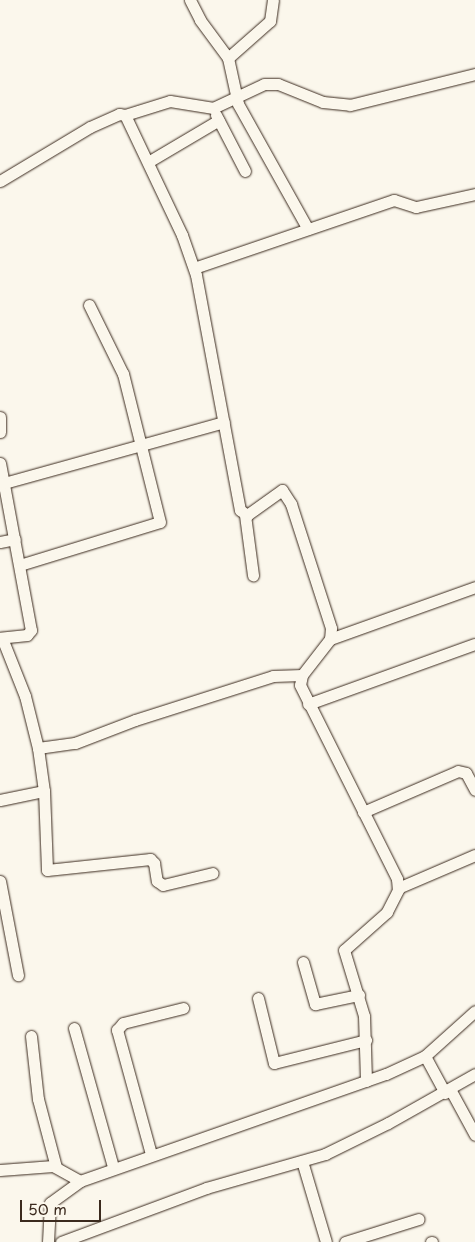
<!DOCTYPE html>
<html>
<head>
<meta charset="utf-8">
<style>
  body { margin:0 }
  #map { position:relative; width:475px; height:1242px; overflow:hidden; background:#fbf7ec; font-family:"Playpen Sans",sans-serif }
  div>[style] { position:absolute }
  .roads { filter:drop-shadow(0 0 1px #3b2a1e) drop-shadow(0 0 1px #3b2a1e) }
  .minor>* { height:11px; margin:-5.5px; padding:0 5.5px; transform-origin:5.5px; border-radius:5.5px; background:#fbf7ec }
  span { translate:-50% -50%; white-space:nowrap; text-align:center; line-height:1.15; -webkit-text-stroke:4px #fbf7ec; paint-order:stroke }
  .scale { position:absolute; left:20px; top:1200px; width:81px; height:22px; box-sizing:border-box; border:2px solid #3b2a1e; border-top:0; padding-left:6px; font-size:15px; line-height:18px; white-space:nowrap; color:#3b2a1e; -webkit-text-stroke:4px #fbf7ec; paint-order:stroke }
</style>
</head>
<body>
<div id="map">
  <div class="roads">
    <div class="minor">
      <div style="left:190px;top:0;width:22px;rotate:63deg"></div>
      <div style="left:200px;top:20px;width:47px;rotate:53.6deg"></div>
      <div style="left:228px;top:58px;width:47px;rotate:77.7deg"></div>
      <div style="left:238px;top:104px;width:143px;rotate:60.8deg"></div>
      <div style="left:228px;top:58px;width:56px;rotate:-41.4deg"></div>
      <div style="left:270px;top:21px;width:21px;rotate:-82deg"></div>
      <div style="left:125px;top:115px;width:47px;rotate:-17.3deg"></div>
      <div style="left:170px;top:101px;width:44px;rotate:9.2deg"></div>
      <div style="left:213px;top:108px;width:56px;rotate:-25.2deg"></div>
      <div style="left:264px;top:84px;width:14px"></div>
      <div style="left:278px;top:84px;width:48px;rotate:21.8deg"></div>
      <div style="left:323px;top:102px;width:27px;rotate:6deg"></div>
      <div style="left:350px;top:105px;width:129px;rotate:-13.9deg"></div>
      <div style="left:216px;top:115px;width:63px;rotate:62.6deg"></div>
      <div style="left:148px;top:162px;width:82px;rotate:-30.6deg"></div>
      <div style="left:0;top:181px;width:105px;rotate:-31deg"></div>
      <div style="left:90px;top:127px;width:32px;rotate:-24deg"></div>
      <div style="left:119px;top:114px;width:6px;rotate:9deg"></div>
      <div style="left:125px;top:115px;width:133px;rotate:64.6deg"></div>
      <div style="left:182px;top:235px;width:42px;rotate:70.7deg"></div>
      <div style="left:196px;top:275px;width:239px;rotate:79.4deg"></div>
      <div style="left:240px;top:510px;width:9px;rotate:36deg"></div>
      <div style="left:247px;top:515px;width:43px;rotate:-35.5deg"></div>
      <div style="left:282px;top:490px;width:17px;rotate:57deg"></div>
      <div style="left:291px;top:504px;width:130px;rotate:72.1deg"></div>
      <div style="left:331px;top:628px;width:11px;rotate:95deg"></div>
      <div style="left:330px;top:639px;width:46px;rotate:127.9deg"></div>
      <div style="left:302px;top:675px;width:10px;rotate:101deg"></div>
      <div style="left:300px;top:685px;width:217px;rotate:63.4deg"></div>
      <div style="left:397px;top:879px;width:11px;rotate:85deg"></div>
      <div style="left:398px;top:890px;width:25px;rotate:117deg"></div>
      <div style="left:387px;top:912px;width:57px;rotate:138.5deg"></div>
      <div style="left:344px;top:950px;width:69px;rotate:73.1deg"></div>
      <div style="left:364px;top:1016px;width:65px;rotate:88.2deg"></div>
      <div style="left:194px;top:268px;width:211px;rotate:-18.8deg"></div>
      <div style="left:394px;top:200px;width:23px;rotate:18deg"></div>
      <div style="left:416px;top:207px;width:60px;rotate:-12.4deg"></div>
      <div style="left:0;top:417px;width:15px;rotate:90deg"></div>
      <div style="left:0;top:463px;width:170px;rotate:79.5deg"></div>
      <div style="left:31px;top:630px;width:6px;rotate:129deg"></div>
      <div style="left:27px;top:635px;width:27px;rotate:174deg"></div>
      <div style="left:4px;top:483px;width:228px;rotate:-15.5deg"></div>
      <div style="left:245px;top:515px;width:61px;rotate:82.4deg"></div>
      <div style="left:0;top:542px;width:15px;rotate:-11deg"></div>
      <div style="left:20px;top:565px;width:146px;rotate:-17.1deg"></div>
      <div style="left:160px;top:522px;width:153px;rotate:-104deg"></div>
      <div style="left:123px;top:374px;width:77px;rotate:-116.2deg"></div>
      <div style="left:2px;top:638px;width:62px;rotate:68.4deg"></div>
      <div style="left:25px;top:696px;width:54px;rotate:76deg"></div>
      <div style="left:38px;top:748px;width:43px;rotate:82.1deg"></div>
      <div style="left:44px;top:791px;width:79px;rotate:87.8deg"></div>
      <div style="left:47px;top:870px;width:104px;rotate:-6.1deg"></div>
      <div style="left:150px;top:859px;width:6px;rotate:45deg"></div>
      <div style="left:154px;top:863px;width:18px;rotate:81deg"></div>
      <div style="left:157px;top:881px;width:7px;rotate:34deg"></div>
      <div style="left:163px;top:885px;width:51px;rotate:-13.5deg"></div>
      <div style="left:330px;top:639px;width:154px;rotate:-19.7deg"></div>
      <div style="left:308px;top:704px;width:177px;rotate:-19.8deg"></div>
      <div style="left:38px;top:748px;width:37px;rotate:-8deg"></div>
      <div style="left:75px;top:743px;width:64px;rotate:-21deg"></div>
      <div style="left:135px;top:720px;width:145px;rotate:-17.7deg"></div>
      <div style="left:273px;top:676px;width:29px;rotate:-2deg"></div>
      <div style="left:0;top:800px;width:45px;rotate:-11.6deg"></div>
      <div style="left:363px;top:812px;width:103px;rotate:-23.3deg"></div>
      <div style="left:458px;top:771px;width:8px;rotate:14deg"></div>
      <div style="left:466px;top:773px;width:19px;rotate:62deg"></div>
      <div style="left:0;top:881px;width:96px;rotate:79.2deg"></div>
      <div style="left:398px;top:888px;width:84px;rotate:-23.2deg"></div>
      <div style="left:303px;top:962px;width:44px;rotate:74.1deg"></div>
      <div style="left:315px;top:1004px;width:45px;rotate:-11.6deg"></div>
      <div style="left:258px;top:998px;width:67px;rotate:76.2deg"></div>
      <div style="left:274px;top:1063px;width:95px;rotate:-14deg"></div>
      <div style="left:74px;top:1028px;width:144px;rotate:74.3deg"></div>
      <div style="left:31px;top:1036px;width:63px;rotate:83.7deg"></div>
      <div style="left:38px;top:1099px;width:70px;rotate:75.2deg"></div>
      <div style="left:425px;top:1056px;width:42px;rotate:61.6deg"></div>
      <div style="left:450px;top:1089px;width:52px;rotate:61.5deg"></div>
      <div style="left:151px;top:1154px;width:129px;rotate:-105.3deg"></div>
      <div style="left:117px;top:1030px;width:9px;rotate:-49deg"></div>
      <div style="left:123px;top:1023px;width:62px;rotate:-14deg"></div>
      <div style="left:302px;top:1161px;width:84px;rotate:73.5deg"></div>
      <div style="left:0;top:1170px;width:53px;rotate:-4.3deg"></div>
      <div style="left:53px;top:1166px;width:31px;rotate:29deg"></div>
      <div style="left:48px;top:1242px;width:39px;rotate:-87deg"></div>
      <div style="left:50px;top:1203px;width:37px;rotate:-36deg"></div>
      <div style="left:80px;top:1181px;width:324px;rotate:-19.3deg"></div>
      <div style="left:386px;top:1074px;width:43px;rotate:-24.8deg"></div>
      <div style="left:425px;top:1056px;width:67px;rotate:-42deg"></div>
      <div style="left:61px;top:1242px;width:155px;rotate:-20.4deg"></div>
      <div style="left:206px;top:1188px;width:124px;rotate:-15.9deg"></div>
      <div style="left:325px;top:1154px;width:70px;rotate:-26.2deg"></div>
      <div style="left:388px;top:1123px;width:100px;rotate:-29.4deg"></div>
      <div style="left:345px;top:1242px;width:77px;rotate:-17.3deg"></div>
      <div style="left:431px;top:1242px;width:1px"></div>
    </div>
  </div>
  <div class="scale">50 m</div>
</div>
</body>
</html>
